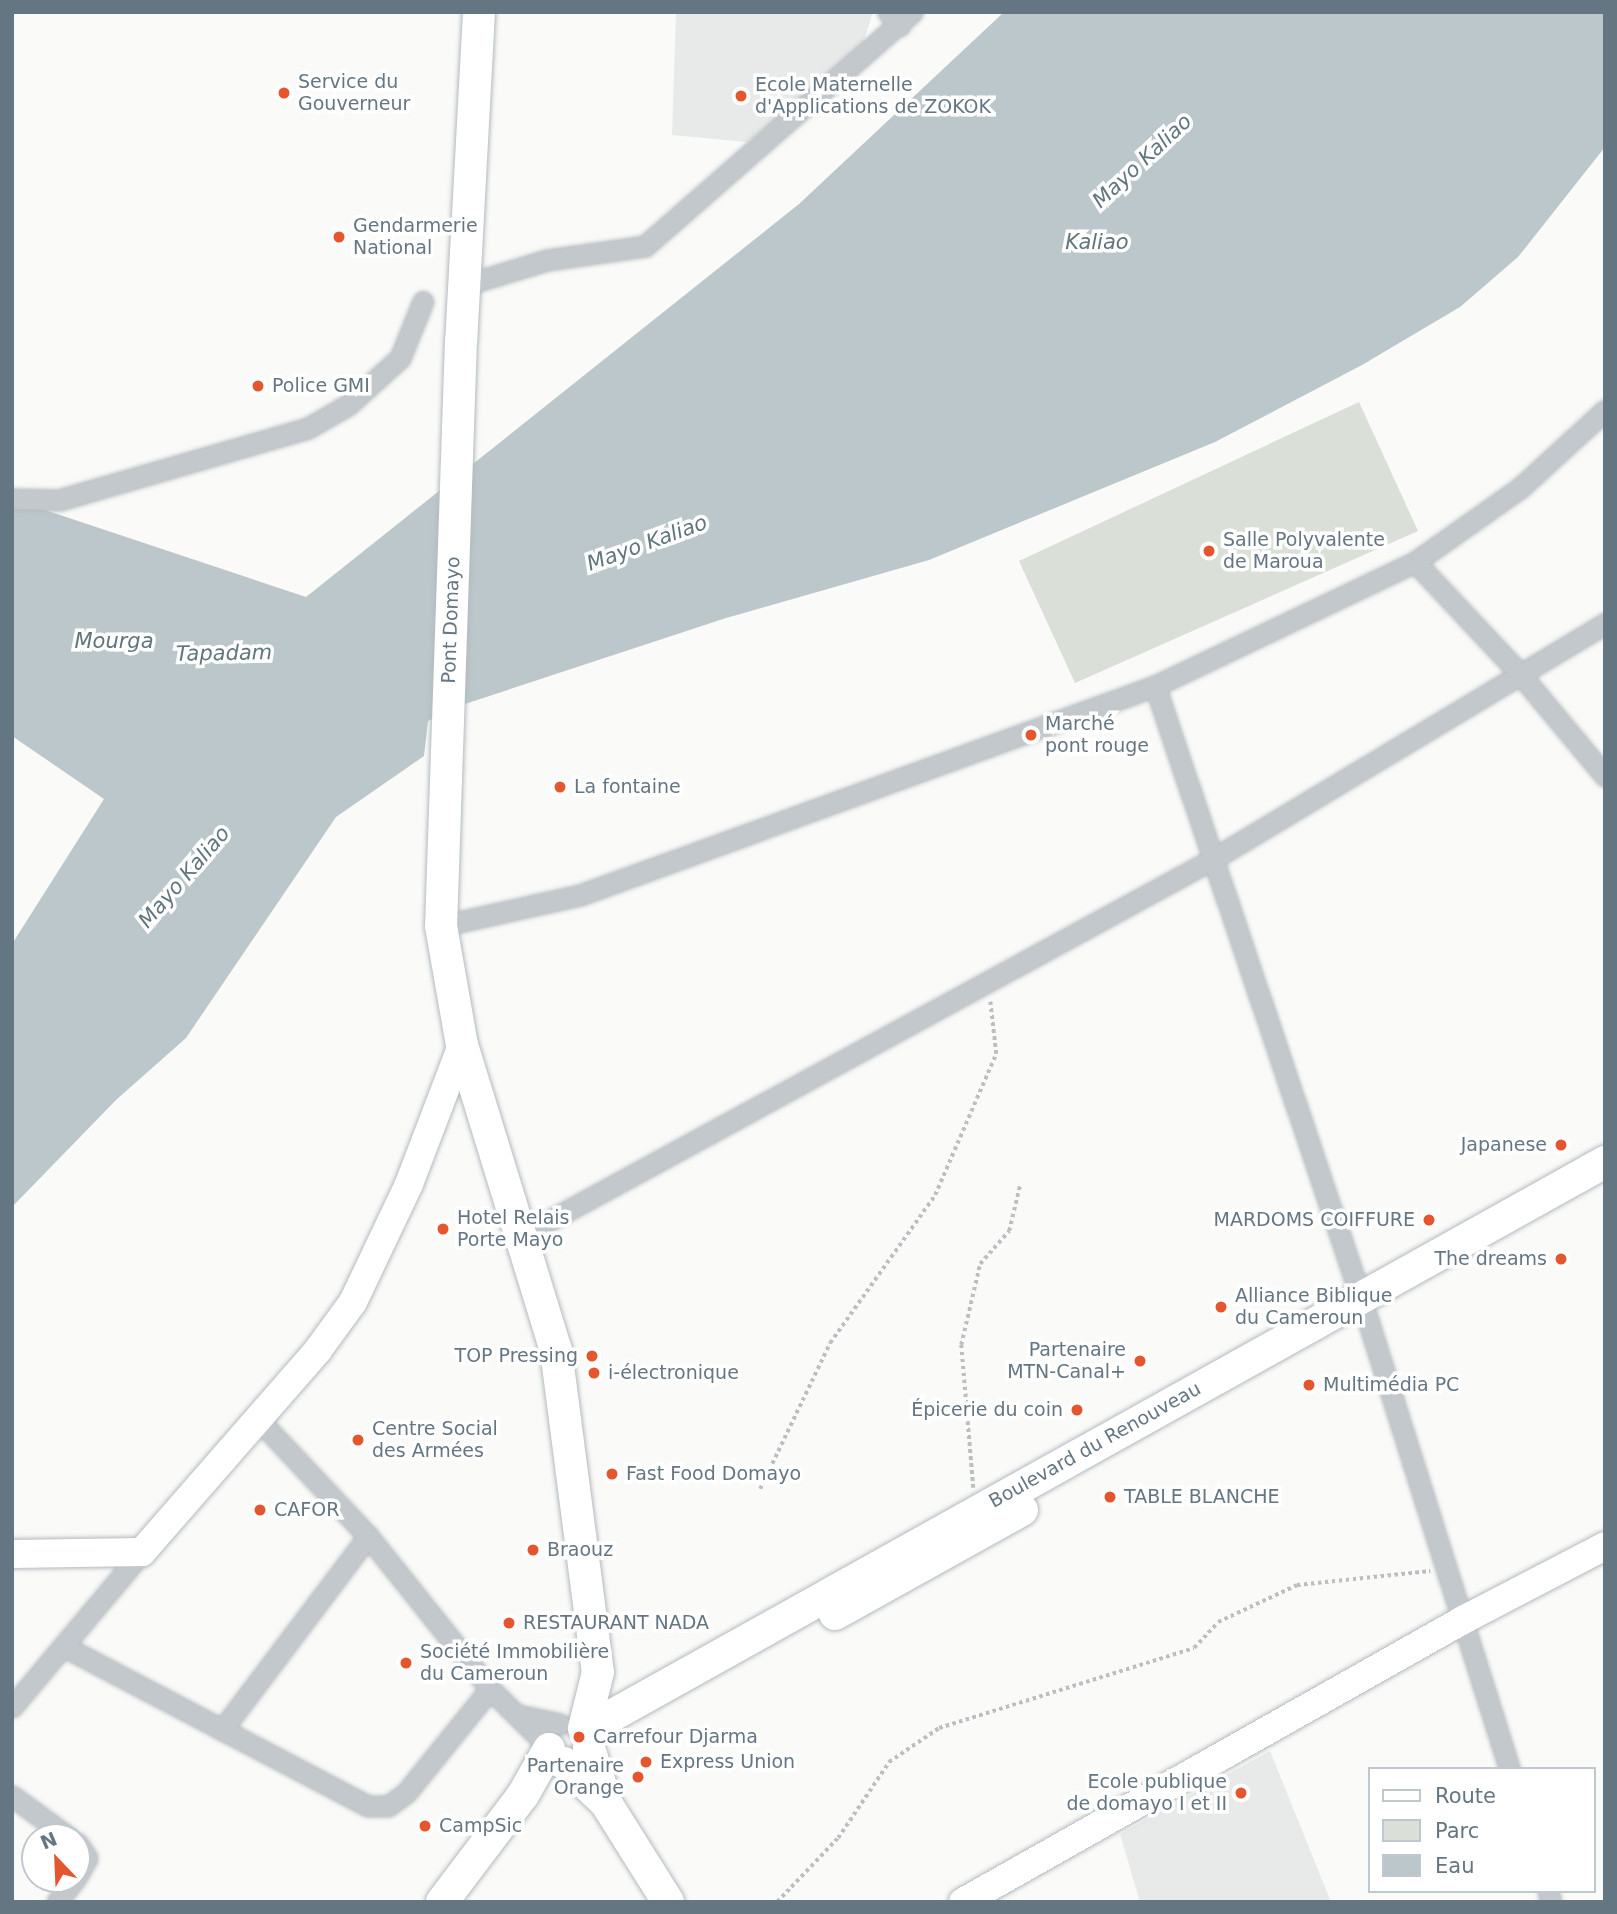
<!DOCTYPE html>
<html>
<head>
<meta charset="utf-8">
<style>
  body { margin:0 }
  #map { position:relative; width:1617px; height:1914px; overflow:hidden; background:#fafaf8; font-family:"DejaVu Sans",sans-serif }
  div>[style] { position:absolute }
  .built>* { inset:0; background:#e8e9e9 }
  .green>* { inset:0; background:#dadfd7 }
  .water>* { inset:0; background:#bbc7cb }
  .path>* { height:3.5px; margin-top:-1.75px; transform-origin:0; background:repeating-linear-gradient(90deg,#bbbfc2 0 3.5px,transparent 0 7px) }
  .roads { filter:drop-shadow(0 0 2px #b3babf) drop-shadow(0 0 2px #b3babf) }
  .street>* { height:19px; margin:-9.5px; padding:0 9.5px; transform-origin:9.5px; border-radius:9.5px; background:#c3c8cc }
  .secondary>* { height:28px; margin:-14px; padding:0 14px; transform-origin:14px; border-radius:14px; background:#fff }
  .primary>* { height:32px; margin:-16px; padding:0 16px; transform-origin:16px; border-radius:16px; background:#fff }
  .dots>* { width:19px; height:19px; translate:-50% -50%; box-sizing:border-box; border:4px solid #fff; border-radius:50% }
  span { translate:-50% -50%; white-space:nowrap; text-align:center; line-height:1.15; -webkit-text-stroke:7px #fff; paint-order:stroke }
  .poi-label { font-size:19px; color:#657683 }
  .left { translate:0 -50%; text-align:left }
  .right { translate:-100% -50%; text-align:right }
  .street-label { font-size:19px; color:#657683 }
  .water-label { font-size:21px; color:#60757c; font-style:italic }
  .frame { position:absolute; inset:0; border:14px solid #657683; pointer-events:none }
  .legend { position:absolute; left:1368px; top:1767px; width:228px; height:126px; box-sizing:border-box; background:#fff; border:2px solid #c1c8cd; margin:0; padding:9px 12px; list-style:none; font-size:21px; color:#657683 }
  .legend li { display:flex; align-items:center; gap:14px; height:35px }
  .legend b { width:35px; border:2px solid #c1c8cd }
  .north { position:absolute; left:21px; top:1823px; width:70px; height:70px; box-sizing:border-box; background:#fff; border:2px solid #c1c8cd; border-radius:50%; rotate:337deg; font-size:19px; font-weight:700; line-height:28px; text-align:center; color:#657683 }
  .north::after { content:''; display:block; margin:auto; width:24px; height:32px; background:#e4572e; clip-path:polygon(50% 0,100% 100%,50% 72%,0 100%) }
</style>
</head>
<body>
<div id="map">
  <div class="built">
    <div style="clip-path:polygon(676px 12px,873px 12px,859px 56px,747px 142px,672px 135px)"></div>
    <div style="clip-path:polygon(1270px 1751px,1331px 1902px,1140px 1902px,1120px 1834px)"></div>
  </div>
  <div class="green">
    <div style="clip-path:polygon(1359px 402px,1418px 531px,1075px 683px,1019px 561px)"></div>
  </div>
  <div class="water">
    <div style="clip-path:polygon(1004px 12px,1605px 12px,1605px 147px,1518px 257px,1460px 307px,1362px 365px,1215px 442px,929px 560px,726px 618px,465px 704px,428px 721px,424px 756px,336px 817px,186px 1038px,116px 1100px,12px 1207px,12px 944px,104px 799px,12px 736px,12px 504px,45px 510px,306px 597px,799px 204px)"></div>
  </div>
  <div class="path">
    <div style="left:973px;top:1488px;width:144px;rotate:-94.8deg"></div>
    <div style="left:961px;top:1345px;width:83px;rotate:-76.8deg"></div>
    <div style="left:980px;top:1264px;width:44px;rotate:-48.7deg"></div>
    <div style="left:1009px;top:1231px;width:47px;rotate:-76.6deg"></div>
    <div style="left:760px;top:1489px;width:162px;rotate:-64.4deg"></div>
    <div style="left:830px;top:1343px;width:181px;rotate:-54.6deg"></div>
    <div style="left:935px;top:1195px;width:154px;rotate:-66.6deg"></div>
    <div style="left:996px;top:1054px;width:53px;rotate:-96.5deg"></div>
    <div style="left:777px;top:1902px;width:88px;rotate:-46.4deg"></div>
    <div style="left:838px;top:1838px;width:92px;rotate:-56.1deg"></div>
    <div style="left:889px;top:1762px;width:60px;rotate:-34.2deg"></div>
    <div style="left:939px;top:1728px;width:267px;rotate:-17.4deg"></div>
    <div style="left:1194px;top:1648px;width:35px;rotate:-47deg"></div>
    <div style="left:1218px;top:1622px;width:87px;rotate:-25.1deg"></div>
    <div style="left:1297px;top:1585px;width:134px;rotate:-6deg"></div>
  </div>
  <div class="roads">
    <div class="street">
      <div style="left:888px;top:12px;width:18px;rotate:49deg"></div>
      <div style="left:465px;top:285px;width:86px;rotate:-17deg"></div>
      <div style="left:547px;top:260px;width:99px;rotate:-8.1deg"></div>
      <div style="left:645px;top:246px;width:355px;rotate:-41.2deg"></div>
      <div style="left:12px;top:499px;width:47px;rotate:1.2deg"></div>
      <div style="left:59px;top:500px;width:259px;rotate:-16.1deg"></div>
      <div style="left:308px;top:428px;width:46px;rotate:-29.9deg"></div>
      <div style="left:348px;top:405px;width:70px;rotate:-42.1deg"></div>
      <div style="left:400px;top:358px;width:61px;rotate:-68deg"></div>
      <div style="left:1415px;top:562px;width:154px;rotate:46.8deg"></div>
      <div style="left:1520px;top:674px;width:133px;rotate:50.2deg"></div>
      <div style="left:1155px;top:686px;width:643px;rotate:71.4deg"></div>
      <div style="left:1360px;top:1295px;width:497px;rotate:72.5deg"></div>
      <div style="left:441px;top:926px;width:142px;rotate:-12.6deg"></div>
      <div style="left:580px;top:895px;width:612px;rotate:-19.98deg"></div>
      <div style="left:1155px;top:686px;width:288px;rotate:-25.5deg"></div>
      <div style="left:1415px;top:562px;width:128px;rotate:-35.2deg"></div>
      <div style="left:1520px;top:488px;width:115px;rotate:-42.5deg"></div>
      <div style="left:521px;top:1236px;width:788px;rotate:-28.58deg"></div>
      <div style="left:1213px;top:859px;width:458px;rotate:-31deg"></div>
      <div style="left:258px;top:1419px;width:161px;rotate:46.8deg"></div>
      <div style="left:368px;top:1536px;width:196px;rotate:51.4deg"></div>
      <div style="left:490px;top:1689px;width:83px;rotate:44.5deg"></div>
      <div style="left:63px;top:1646px;width:344px;rotate:27.7deg"></div>
      <div style="left:368px;top:1806px;width:20px"></div>
      <div style="left:388px;top:1806px;width:22px;rotate:-36deg"></div>
      <div style="left:406px;top:1793px;width:134px;rotate:-51.1deg"></div>
      <div style="left:12px;top:1707px;width:202px;rotate:-50deg"></div>
      <div style="left:518px;top:1715px;width:43px;rotate:12.1deg"></div>
      <div style="left:222px;top:1730px;width:243px;rotate:-53deg"></div>
      <div style="left:12px;top:1796px;width:69px;rotate:36.2deg"></div>
      <div style="left:77px;top:1843px;width:18px;rotate:56deg"></div>
      <div style="left:87px;top:1858px;width:21px;rotate:119deg"></div>
      <div style="left:1548px;top:1891px;width:11px;rotate:75deg"></div>
      <div style="left:57px;top:1902px;width:29px;rotate:-52deg"></div>
    </div>
    <div class="secondary">
      <div style="left:12px;top:1554px;width:130px;rotate:-0.9deg"></div>
      <div style="left:142px;top:1552px;width:268px;rotate:-48.9deg"></div>
      <div style="left:318px;top:1350px;width:59px;rotate:-53.9deg"></div>
      <div style="left:353px;top:1302px;width:131px;rotate:-64.6deg"></div>
      <div style="left:409px;top:1184px;width:149px;rotate:-69.1deg"></div>
      <div style="left:963px;top:1902px;width:574px;rotate:-29.42deg"></div>
      <div style="left:1463px;top:1620px;width:160px;rotate:-27.5deg"></div>
    </div>
    <div class="primary">
      <div style="left:479px;top:12px;width:328px;rotate:93.1deg"></div>
      <div style="left:461px;top:340px;width:586px;rotate:91.95deg"></div>
      <div style="left:441px;top:926px;width:121px;rotate:80deg"></div>
      <div style="left:462px;top:1045px;width:319px;rotate:72.9deg"></div>
      <div style="left:556px;top:1350px;width:325px;rotate:82.6deg"></div>
      <div style="left:598px;top:1672px;width:58px;rotate:104deg"></div>
      <div style="left:835px;top:1614px;width:214px;rotate:-29.1deg"></div>
      <div style="left:586px;top:1730px;width:1167px;rotate:-29.14deg"></div>
      <div style="left:589px;top:1748px;width:57px;rotate:72.5deg"></div>
      <div style="left:564px;top:1763px;width:58px;rotate:43.6deg"></div>
      <div style="left:606px;top:1803px;width:117px;rotate:57.9deg"></div>
      <div style="left:442px;top:1902px;width:134px;rotate:-52.9deg"></div>
      <div style="left:523px;top:1795px;width:53px;rotate:-60.5deg"></div>
    </div>
  </div>
  <div class="dots">
    <div style="left:284px;top:93px;background:#e4572e"></div>
    <div style="left:741px;top:96px;background:#e4572e"></div>
    <div style="left:339px;top:237px;background:#e4572e"></div>
    <div style="left:258px;top:386px;background:#e4572e"></div>
    <div style="left:1209px;top:551px;background:#e4572e"></div>
    <div style="left:1031px;top:735px;background:#e4572e"></div>
    <div style="left:560px;top:787px;background:#e4572e"></div>
    <div style="left:1561px;top:1145px;background:#e4572e"></div>
    <div style="left:1429px;top:1220px;background:#e4572e"></div>
    <div style="left:443px;top:1229px;background:#e4572e"></div>
    <div style="left:1561px;top:1259px;background:#e4572e"></div>
    <div style="left:1221px;top:1307px;background:#e4572e"></div>
    <div style="left:592px;top:1356px;background:#e4572e"></div>
    <div style="left:1140px;top:1361px;background:#e4572e"></div>
    <div style="left:594px;top:1373px;background:#e4572e"></div>
    <div style="left:1309px;top:1385px;background:#e4572e"></div>
    <div style="left:1077px;top:1410px;background:#e4572e"></div>
    <div style="left:358px;top:1440px;background:#e4572e"></div>
    <div style="left:612px;top:1474px;background:#e4572e"></div>
    <div style="left:1110px;top:1497px;background:#e4572e"></div>
    <div style="left:260px;top:1510px;background:#e4572e"></div>
    <div style="left:533px;top:1550px;background:#e4572e"></div>
    <div style="left:509px;top:1623px;background:#e4572e"></div>
    <div style="left:406px;top:1663px;background:#e4572e"></div>
    <div style="left:579px;top:1737px;background:#e4572e"></div>
    <div style="left:646px;top:1762px;background:#e4572e"></div>
    <div style="left:638px;top:1777px;background:#e4572e"></div>
    <div style="left:1241px;top:1793px;background:#e4572e"></div>
    <div style="left:425px;top:1826px;background:#e4572e"></div>
  </div>
  <div class="poi-label">
    <span class="left" style="left:298px;top:93px">Service du<br>Gouverneur</span>
    <span class="left" style="left:755px;top:96px">Ecole Maternelle<br>d'Applications de ZOKOK</span>
    <span class="left" style="left:353px;top:237px">Gendarmerie<br>National</span>
    <span class="left" style="left:272px;top:386px">Police GMI</span>
    <span class="left" style="left:1223px;top:551px">Salle Polyvalente<br>de Maroua</span>
    <span class="left" style="left:1045px;top:735px">Marché<br>pont rouge</span>
    <span class="left" style="left:574px;top:787px">La fontaine</span>
    <span class="right" style="left:1547px;top:1145px">Japanese</span>
    <span class="left" style="left:457px;top:1229px">Hotel Relais<br>Porte Mayo</span>
    <span class="right" style="left:1415px;top:1220px">MARDOMS COIFFURE</span>
    <span class="right" style="left:1547px;top:1259px">The dreams</span>
    <span class="left" style="left:1235px;top:1307px">Alliance Biblique<br>du Cameroun</span>
    <span class="right" style="left:1126px;top:1361px">Partenaire<br>MTN-Canal+</span>
    <span class="right" style="left:578px;top:1356px">TOP Pressing</span>
    <span class="left" style="left:608px;top:1373px">i-électronique</span>
    <span class="left" style="left:1323px;top:1385px">Multimédia PC</span>
    <span class="right" style="left:1063px;top:1410px">Épicerie du coin</span>
    <span class="left" style="left:372px;top:1440px">Centre Social<br>des Armées</span>
    <span class="left" style="left:626px;top:1474px">Fast Food Domayo</span>
    <span class="left" style="left:1124px;top:1497px">TABLE BLANCHE</span>
    <span class="left" style="left:274px;top:1510px">CAFOR</span>
    <span class="left" style="left:547px;top:1550px">Braouz</span>
    <span class="left" style="left:523px;top:1623px">RESTAURANT NADA</span>
    <span class="left" style="left:420px;top:1663px">Société Immobilière<br>du Cameroun</span>
    <span class="left" style="left:593px;top:1737px">Carrefour Djarma</span>
    <span class="left" style="left:660px;top:1762px">Express Union</span>
    <span class="right" style="left:624px;top:1777px">Partenaire<br>Orange</span>
    <span class="right" style="left:1227px;top:1793px">Ecole publique<br>de domayo I et II</span>
    <span class="left" style="left:439px;top:1826px">CampSic</span>
  </div>
  <div class="street-label">
    <span style="left:451px;top:620px;rotate:-88deg">Pont Domayo</span>
    <span style="left:1095px;top:1445px;rotate:-29deg">Boulevard du Renouveau</span>
  </div>
  <div class="water-label">
    <span style="left:1142px;top:161px;rotate:-43deg">Mayo Kaliao</span>
    <span style="left:1097px;top:242px">Kaliao</span>
    <span style="left:647px;top:543px;rotate:-20deg">Mayo Kaliao</span>
    <span style="left:114px;top:641px">Mourga</span>
    <span style="left:224px;top:653px;rotate:-1deg">Tapadam</span>
    <span style="left:184px;top:877px;rotate:-49deg">Mayo Kaliao</span>
  </div>
  <div class="frame"></div>
  <ul class="legend">
  <li><b style="height:9px;background:#fff"></b>Route</li>
  <li><b style="height:19px;background:#dadfd7"></b>Parc</li>
  <li><b style="height:19px;background:#bbc7cb"></b>Eau</li>
  </ul>
  <div class="north">N</div>
</div>
</body>
</html>
